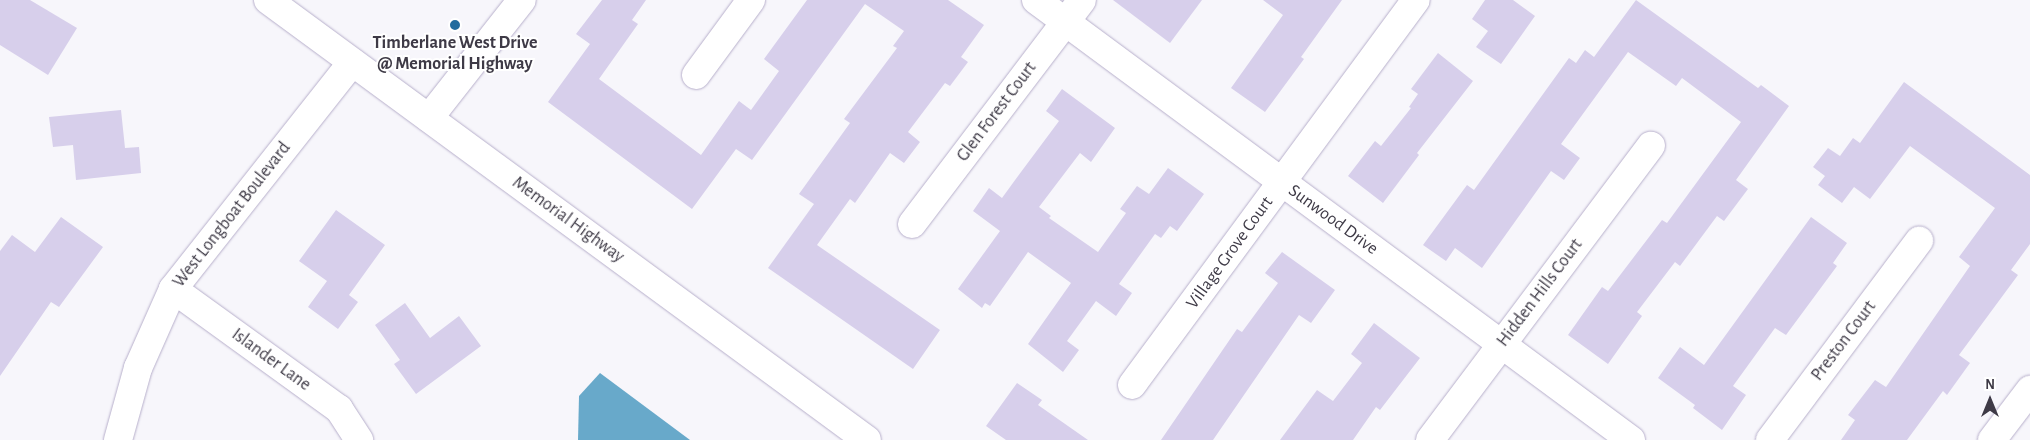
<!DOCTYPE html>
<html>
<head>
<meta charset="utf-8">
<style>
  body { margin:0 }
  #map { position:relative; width:2030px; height:440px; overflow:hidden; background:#f7f6fb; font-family:"Alegreya Sans",sans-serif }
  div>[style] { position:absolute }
  .water>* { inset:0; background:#68a9ca }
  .building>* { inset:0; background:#d7cfeb }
  .roads { filter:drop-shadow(0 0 1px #b7afcb) drop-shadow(0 0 1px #b7afcb) }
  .minor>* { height:28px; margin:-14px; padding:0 14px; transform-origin:14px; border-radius:14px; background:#fff }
  .tertiary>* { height:28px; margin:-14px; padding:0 14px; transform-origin:14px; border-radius:14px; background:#fff }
  .dots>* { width:14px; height:14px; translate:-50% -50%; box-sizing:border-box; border:2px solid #fff; border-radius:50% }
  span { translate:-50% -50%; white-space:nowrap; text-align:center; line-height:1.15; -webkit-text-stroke:4px #fff; paint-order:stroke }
  .poi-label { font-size:18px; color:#3e3a46; font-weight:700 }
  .street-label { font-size:18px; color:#3e3a46 }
  .north { position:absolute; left:1965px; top:375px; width:50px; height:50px; -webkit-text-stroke:4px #fff; paint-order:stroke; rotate:0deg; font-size:14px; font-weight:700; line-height:20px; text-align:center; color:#3e3a46 }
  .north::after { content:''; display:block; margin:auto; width:18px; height:22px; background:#3e3a46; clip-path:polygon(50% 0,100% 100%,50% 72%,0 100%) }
</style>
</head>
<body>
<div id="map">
  <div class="water">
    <div style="clip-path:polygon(600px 373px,690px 440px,578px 440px,579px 396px)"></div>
  </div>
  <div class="building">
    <div style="clip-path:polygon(0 0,30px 0,77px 28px,48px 75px,0 45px)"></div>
    <div style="clip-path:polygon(602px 0,646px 0,632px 20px,638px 24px,599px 79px,701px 155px,739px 101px,751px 110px,779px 71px,764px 59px,807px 0,948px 0,984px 25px,961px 57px,968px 62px,950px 86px,945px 83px,908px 132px,920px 142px,904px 163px,890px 153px,855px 203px,850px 199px,817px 245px,940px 330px,913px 369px,768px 268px,814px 204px,799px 194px,850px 123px,844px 119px,897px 48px,893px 46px,904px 31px,865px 4px,752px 160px,736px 149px,692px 209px,548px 102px,590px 44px,576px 34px)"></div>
    <div style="clip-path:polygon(1113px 0,1202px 0,1170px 43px)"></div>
    <div style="clip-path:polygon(1263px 0,1342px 0,1301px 57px,1304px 59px,1265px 112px,1231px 88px,1283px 15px)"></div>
    <div style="clip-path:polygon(1485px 0,1513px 0,1535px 16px,1501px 64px,1476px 47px,1488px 31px,1472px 19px)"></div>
    <div style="clip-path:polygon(1636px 0,1758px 88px,1761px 85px,1789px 106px,1736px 180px,1748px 189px,1724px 221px,1717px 216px,1680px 266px,1675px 262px,1637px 312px,1642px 316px,1608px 364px,1568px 335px,1602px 287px,1608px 291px,1662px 220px,1667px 223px,1741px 122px,1682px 78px,1676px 86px,1628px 52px,1561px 144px,1580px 158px,1564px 180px,1551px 171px,1482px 268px,1455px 248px,1446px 261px,1423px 245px,1467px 185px,1474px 190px,1569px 58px,1576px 63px,1585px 50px,1594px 57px)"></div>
    <div style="clip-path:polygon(1438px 53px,1473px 81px,1417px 153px,1419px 155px,1383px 203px,1348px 176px,1375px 141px,1381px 146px,1411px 108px,1409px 107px,1418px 94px,1411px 89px)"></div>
    <div style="clip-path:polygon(1904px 82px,2030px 175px,2030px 244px,2011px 270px,2018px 275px,1959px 355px,1970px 363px,1947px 395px,1943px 391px,1907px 440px,1841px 440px,1855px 420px,1848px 415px,1875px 380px,1886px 387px,1970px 266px,1959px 257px,1995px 208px,1910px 146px,1870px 199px,1854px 187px,1842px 203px,1818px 185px,1825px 176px,1813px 167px,1828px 148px,1840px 156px,1853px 138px,1860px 143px)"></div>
    <div style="clip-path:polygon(1062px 89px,1115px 128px,1091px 162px,1080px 153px,1039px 207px,1051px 216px,1049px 218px,1098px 252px,1126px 213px,1120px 209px,1137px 186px,1149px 194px,1168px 168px,1204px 194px,1177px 231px,1170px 226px,1161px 238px,1155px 234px,1119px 284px,1132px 293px,1116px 316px,1096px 301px,1067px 341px,1079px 350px,1063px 372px,1028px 344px,1071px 283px,1028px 252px,990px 306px,985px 303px,982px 308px,958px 289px,1000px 231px,973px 211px,989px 188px,1002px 198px,1021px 172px,1059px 121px,1046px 111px)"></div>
    <div style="clip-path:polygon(121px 110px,125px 148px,139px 147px,141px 173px,76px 180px,73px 145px,53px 147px,49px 117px)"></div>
    <div style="clip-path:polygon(336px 210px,385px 245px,349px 295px,358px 302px,338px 329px,308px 307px,327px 281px,299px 261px)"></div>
    <div style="clip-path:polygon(61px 217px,103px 247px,59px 307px,51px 302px,0 376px,0 251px,12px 235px,35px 252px)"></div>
    <div style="clip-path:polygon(1811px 217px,1847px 243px,1833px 263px,1837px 266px,1786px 335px,1775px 328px,1733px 386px,1746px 395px,1722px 430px,1693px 408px,1695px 405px,1658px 378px,1680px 347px,1704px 365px)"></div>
    <div style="clip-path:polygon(1282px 252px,1335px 290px,1311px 323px,1299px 315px,1213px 440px,1161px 440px,1237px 329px,1242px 332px,1278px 283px,1265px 273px)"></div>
    <div style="clip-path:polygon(405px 303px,430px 338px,459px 316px,481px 346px,416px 394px,394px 364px,400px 360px,375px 325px)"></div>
    <div style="clip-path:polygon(1374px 323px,1420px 358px,1380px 410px,1376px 407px,1353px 440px,1280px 440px,1317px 390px,1333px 401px,1362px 363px,1351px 354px)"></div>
    <div style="clip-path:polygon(1017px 383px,1042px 400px,1038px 405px,1088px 440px,1006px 440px,986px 426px)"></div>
  </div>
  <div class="roads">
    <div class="minor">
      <div style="left:268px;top:0;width:743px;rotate:36.3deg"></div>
      <div style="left:1036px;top:0;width:740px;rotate:36.48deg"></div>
      <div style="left:696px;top:75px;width:93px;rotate:-53.7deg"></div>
      <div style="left:912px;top:224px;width:281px;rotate:-52.8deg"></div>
      <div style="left:173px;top:289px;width:205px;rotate:35.9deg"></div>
      <div style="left:339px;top:409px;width:37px;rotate:57deg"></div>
      <div style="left:1132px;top:385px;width:478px;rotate:-53.6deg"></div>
      <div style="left:1430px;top:440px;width:368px;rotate:-53.1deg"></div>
      <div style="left:1770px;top:440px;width:249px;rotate:-53.2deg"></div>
    </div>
    <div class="tertiary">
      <div style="left:429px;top:118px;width:150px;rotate:-51.8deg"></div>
      <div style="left:118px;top:440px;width:75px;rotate:-74.5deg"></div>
      <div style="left:138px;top:368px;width:86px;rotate:-66.1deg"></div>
      <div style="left:173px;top:289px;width:289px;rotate:-51.7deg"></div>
      <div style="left:1992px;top:440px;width:63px;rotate:-52.8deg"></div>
    </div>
  </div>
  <div class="dots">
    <div style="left:455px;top:25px;background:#216b9e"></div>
  </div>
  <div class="poi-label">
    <span style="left:455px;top:54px">Timberlane West Drive<br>@ Memorial Highway</span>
  </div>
  <div class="street-label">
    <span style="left:997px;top:112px;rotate:-53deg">Glen Forest Court</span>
    <span style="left:232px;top:215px;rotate:-52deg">West Longboat Boulevard</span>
    <span style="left:568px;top:220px;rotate:36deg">Memorial Highway</span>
    <span style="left:1333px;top:220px;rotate:36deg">Sunwood Drive</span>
    <span style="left:1230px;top:253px;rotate:-54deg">Village Grove Court</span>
    <span style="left:1540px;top:293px;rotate:-53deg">Hidden Hills Court</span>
    <span style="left:1844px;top:341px;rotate:-53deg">Preston Court</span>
    <span style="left:271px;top:360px;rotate:36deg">Islander Lane</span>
  </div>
  <div class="north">N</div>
</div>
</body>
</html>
